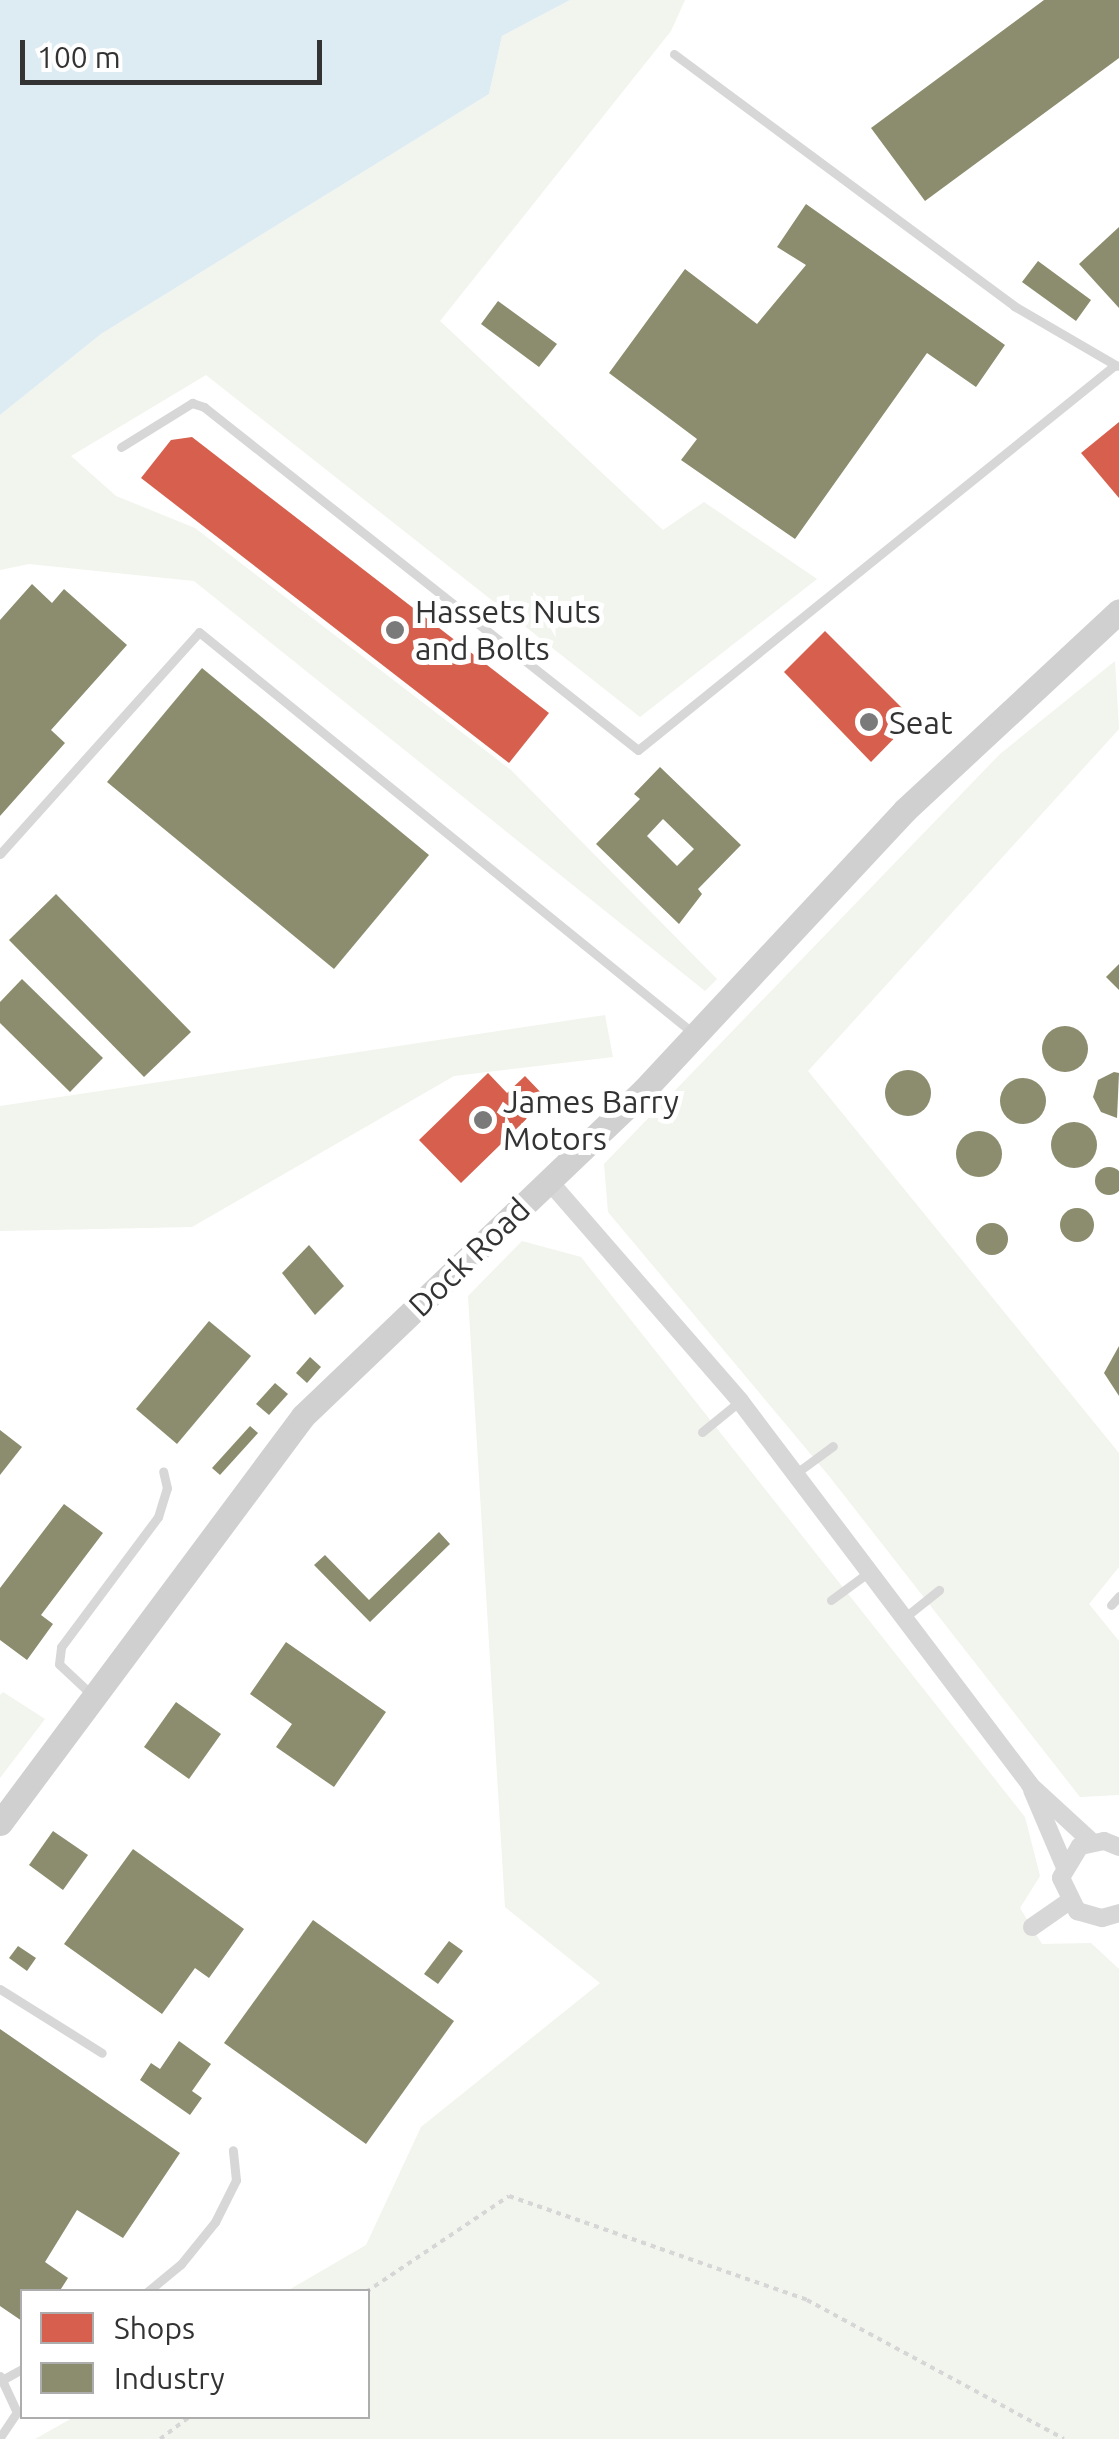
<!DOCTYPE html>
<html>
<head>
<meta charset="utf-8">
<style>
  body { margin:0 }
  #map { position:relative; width:1119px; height:2439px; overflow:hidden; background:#fff; font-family:Ubuntu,sans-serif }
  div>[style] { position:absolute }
  .green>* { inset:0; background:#f1f5ed }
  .water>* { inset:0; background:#ddebf3 }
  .shops>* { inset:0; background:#d6604d }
  .industry>* { inset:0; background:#8c8c6e }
  .round { border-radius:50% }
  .path>* { height:4px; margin-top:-2px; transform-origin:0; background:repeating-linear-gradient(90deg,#d6d6d6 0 5px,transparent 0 10px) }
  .lane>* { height:9px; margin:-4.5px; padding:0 4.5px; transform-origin:4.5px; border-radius:4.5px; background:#d7d7d7 }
  .street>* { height:18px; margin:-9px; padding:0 9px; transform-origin:9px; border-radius:9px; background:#d7d7d7 }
  .secondary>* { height:25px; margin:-12.5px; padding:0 12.5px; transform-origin:12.5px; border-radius:12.5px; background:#d0d0d0 }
  .dots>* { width:28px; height:28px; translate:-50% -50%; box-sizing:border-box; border:5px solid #fff; border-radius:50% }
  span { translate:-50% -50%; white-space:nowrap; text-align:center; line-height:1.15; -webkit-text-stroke:10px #fff; paint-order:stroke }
  .poi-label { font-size:32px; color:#333 }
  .left { translate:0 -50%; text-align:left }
  .street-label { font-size:32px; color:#333 }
  .legend { position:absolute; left:20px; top:2289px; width:350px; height:130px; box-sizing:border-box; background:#fff; border:2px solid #adadad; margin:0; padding:12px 18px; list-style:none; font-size:30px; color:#333 }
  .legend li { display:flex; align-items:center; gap:20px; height:50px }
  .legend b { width:50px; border:2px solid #adadad }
  .scale { position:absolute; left:20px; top:40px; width:302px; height:45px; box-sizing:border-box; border:5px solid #333; border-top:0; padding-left:12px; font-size:30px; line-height:35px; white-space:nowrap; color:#333; -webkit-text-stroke:8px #fff; paint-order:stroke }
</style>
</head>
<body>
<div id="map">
  <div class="green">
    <div style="clip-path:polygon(570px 0,685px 0,671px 31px,440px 321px,663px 530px,704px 502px,817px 579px,640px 717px,206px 375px,71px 456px,116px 496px,195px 528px,511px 770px,717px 979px,705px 991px,194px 581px,29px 564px,0 570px,0 415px,101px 334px,489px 94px,502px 36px)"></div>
    <div style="clip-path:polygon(1115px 661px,1119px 729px,808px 1071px,1119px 1453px,1119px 1567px,1089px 1604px,1119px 1641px,1119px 1795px,1080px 1797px,829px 1476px,608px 1212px,604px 1164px,1000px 754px)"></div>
    <div style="clip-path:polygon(605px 1015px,613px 1057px,454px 1076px,192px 1227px,0 1231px,0 1106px)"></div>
    <div style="clip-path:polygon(522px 1241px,581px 1257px,1025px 1817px,1040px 1876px,1020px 1908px,1042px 1944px,1091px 1943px,1119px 1969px,1119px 2439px,35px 2439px,74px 2417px,368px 2416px,368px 2292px,287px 2291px,366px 2245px,421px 2127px,600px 1983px,505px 1907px,468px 1296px)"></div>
    <div style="clip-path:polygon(3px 1692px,45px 1719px,0 1778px,0 1695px)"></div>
  </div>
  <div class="water">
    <div style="clip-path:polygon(0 0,570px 0,502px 36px,489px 94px,101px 334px,0 415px)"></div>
  </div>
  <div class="shops">
    <div style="clip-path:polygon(1119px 422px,1119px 498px,1081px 453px)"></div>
    <div style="clip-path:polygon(192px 437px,549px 713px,509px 763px,141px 478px,171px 440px)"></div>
    <div style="clip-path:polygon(825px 631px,913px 719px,871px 762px,784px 672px)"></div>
    <div style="clip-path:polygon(488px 1073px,507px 1093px,525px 1076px,547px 1099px,461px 1183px,419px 1140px)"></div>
  </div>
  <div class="industry">
    <div style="clip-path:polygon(1044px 0,1119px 0,1119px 58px,925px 201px,871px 128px)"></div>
    <div style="clip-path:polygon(806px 204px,1005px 345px,976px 387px,927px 353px,795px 539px,681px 460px,697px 439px,609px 373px,685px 269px,757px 324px,806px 265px,777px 247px)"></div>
    <div style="clip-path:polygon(1119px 227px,1119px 308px,1079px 264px)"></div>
    <div style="clip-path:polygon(1038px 261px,1091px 300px,1076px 321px,1022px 282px)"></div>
    <div style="clip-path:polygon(498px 301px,557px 344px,539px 367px,481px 324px)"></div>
    <div style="clip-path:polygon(32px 584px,52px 603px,64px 589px,127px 645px,51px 730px,65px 743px,0 816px,0 620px)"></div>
    <div style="clip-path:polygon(202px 668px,429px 855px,334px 969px,107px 782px)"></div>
    <div style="clip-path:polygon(evenodd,660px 767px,741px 845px,698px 889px,702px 894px,679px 924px,596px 844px,640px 799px,634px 794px,660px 767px,663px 819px,694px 849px,677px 866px,647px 836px,663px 819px)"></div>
    <div style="clip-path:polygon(56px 894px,191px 1032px,144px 1077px,9px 940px)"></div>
    <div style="clip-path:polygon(1119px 964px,1119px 990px,1106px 977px)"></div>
    <div style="clip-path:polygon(22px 979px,103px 1058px,70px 1092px,0 1023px,0 1002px)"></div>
    <div class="round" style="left:1042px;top:1026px;width:46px;height:46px"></div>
    <div class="round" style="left:885px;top:1070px;width:46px;height:46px"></div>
    <div style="clip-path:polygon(1114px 1072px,1119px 1073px,1117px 1118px,1101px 1112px,1093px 1097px,1098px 1080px)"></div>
    <div class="round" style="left:1000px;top:1078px;width:46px;height:46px"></div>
    <div class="round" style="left:1051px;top:1122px;width:46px;height:46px"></div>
    <div class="round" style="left:956px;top:1131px;width:46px;height:46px"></div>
    <div class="round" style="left:1095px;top:1167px;width:28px;height:28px"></div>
    <div class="round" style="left:1060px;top:1208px;width:34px;height:34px"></div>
    <div class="round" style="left:976px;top:1223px;width:32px;height:32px"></div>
    <div style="clip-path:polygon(309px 1245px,344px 1286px,315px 1315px,282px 1273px)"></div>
    <div style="clip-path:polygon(209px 1321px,251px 1356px,177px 1444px,136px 1409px)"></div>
    <div style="clip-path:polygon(1119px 1346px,1119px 1396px,1104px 1373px)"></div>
    <div style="clip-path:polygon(310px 1357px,321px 1367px,307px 1383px,296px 1373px)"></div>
    <div style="clip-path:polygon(275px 1383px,288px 1394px,269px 1415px,256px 1404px)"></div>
    <div style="clip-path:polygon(250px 1426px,258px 1433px,220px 1475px,212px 1468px)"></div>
    <div style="clip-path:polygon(0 1430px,22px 1447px,0 1475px)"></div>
    <div style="clip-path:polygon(64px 1504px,103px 1533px,41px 1615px,53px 1624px,27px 1660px,0 1640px,0 1588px)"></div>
    <div style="clip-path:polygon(439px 1532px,450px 1544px,370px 1622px,314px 1565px,325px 1555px,369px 1600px)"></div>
    <div style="clip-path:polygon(286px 1642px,386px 1712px,334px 1787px,276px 1747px,292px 1724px,250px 1694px)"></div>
    <div style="clip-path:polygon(176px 1702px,221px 1734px,189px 1779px,144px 1747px)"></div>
    <div style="clip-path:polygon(53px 1831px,88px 1855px,63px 1890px,29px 1865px)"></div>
    <div style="clip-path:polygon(133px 1849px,244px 1929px,209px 1978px,195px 1968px,162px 2014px,64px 1944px)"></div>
    <div style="clip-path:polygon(313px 1920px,454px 2021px,366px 2144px,224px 2043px)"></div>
    <div style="clip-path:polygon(449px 1941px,463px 1951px,438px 1984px,424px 1974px)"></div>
    <div style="clip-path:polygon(18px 1946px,36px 1958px,27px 1971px,9px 1958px)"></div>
    <div style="clip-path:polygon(0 2029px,180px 2153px,123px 2238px,77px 2210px,45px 2262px,68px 2278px,59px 2292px,22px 2292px,22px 2321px,0 2306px)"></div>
    <div style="clip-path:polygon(179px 2041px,211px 2064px,192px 2091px,202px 2098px,190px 2115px,140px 2080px,151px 2063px,160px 2069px)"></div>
  </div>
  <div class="path">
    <div style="left:366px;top:2292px;width:172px;rotate:-33.9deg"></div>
    <div style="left:509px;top:2196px;width:316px;rotate:19.2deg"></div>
    <div style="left:807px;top:2300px;width:292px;rotate:28.4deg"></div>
    <div style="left:160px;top:2439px;width:38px;rotate:-37deg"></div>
  </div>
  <div class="lane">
    <div style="left:674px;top:54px;width:423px;rotate:36.5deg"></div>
    <div style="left:1014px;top:306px;width:119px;rotate:30.2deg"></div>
    <div style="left:121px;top:447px;width:84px;rotate:-31.8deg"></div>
    <div style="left:192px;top:403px;width:13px;rotate:18deg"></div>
    <div style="left:204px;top:407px;width:553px;rotate:38.32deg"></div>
    <div style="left:638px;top:750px;width:613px;rotate:-38.91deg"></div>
    <div style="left:0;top:854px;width:298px;rotate:-48.1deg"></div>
    <div style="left:199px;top:632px;width:636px;rotate:39.07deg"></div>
    <div style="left:702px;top:1432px;width:49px;rotate:-39.2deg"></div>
    <div style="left:795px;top:1474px;width:47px;rotate:-36.4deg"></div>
    <div style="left:831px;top:1600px;width:47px;rotate:-36.4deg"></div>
    <div style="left:1111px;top:1605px;width:12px;rotate:-48deg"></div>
    <div style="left:904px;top:1618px;width:45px;rotate:-38.7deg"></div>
    <div style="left:92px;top:1695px;width:45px;rotate:-136.8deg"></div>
    <div style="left:59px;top:1664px;width:17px;rotate:-83deg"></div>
    <div style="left:61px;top:1647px;width:162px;rotate:-53.3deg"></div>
    <div style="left:158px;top:1517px;width:30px;rotate:-73deg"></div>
    <div style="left:167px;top:1488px;width:17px;rotate:-103deg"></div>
    <div style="left:0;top:1989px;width:120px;rotate:32.1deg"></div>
    <div style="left:147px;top:2292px;width:44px;rotate:-39.5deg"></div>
    <div style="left:181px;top:2264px;width:54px;rotate:-51deg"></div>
    <div style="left:215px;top:2222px;width:47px;rotate:-63.4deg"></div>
    <div style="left:236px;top:2180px;width:30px;rotate:-96deg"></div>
    <div style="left:0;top:2376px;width:40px;rotate:65deg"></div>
    <div style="left:17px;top:2412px;width:30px;rotate:124deg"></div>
    <div style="left:2px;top:2380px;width:23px;rotate:-29deg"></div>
  </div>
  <div class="street">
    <div style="left:549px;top:1181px;width:291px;rotate:49deg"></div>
    <div style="left:740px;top:1401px;width:481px;rotate:52.9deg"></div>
    <div style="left:1030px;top:1785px;width:84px;rotate:42.6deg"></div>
    <div style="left:1032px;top:1790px;width:82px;rotate:66.9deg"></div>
    <div style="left:1119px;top:1847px;width:16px;rotate:-158deg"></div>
    <div style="left:1104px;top:1841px;width:25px;rotate:168deg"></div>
    <div style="left:1080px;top:1846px;width:37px;rotate:121deg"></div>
    <div style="left:1061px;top:1878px;width:37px;rotate:64deg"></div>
    <div style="left:1077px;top:1911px;width:26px;rotate:16deg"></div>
    <div style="left:1102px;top:1918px;width:18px;rotate:-16deg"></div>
    <div style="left:1032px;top:1927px;width:44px;rotate:-34.8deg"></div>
  </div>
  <div class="secondary">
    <div style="left:0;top:1823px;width:507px;rotate:-53.33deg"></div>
    <div style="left:303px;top:1416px;width:472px;rotate:-43.7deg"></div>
    <div style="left:644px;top:1090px;width:383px;rotate:-47deg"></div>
    <div style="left:905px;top:810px;width:292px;rotate:-42.9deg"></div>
  </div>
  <div class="dots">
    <div style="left:395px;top:630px;background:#7a7a7a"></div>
    <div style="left:869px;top:722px;background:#7a7a7a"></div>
    <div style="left:483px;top:1120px;background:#7a7a7a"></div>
  </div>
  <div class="poi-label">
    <span class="left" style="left:415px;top:630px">Hassets Nuts<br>and Bolts</span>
    <span class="left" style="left:889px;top:722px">Seat</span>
    <span class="left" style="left:503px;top:1120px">James Barry<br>Motors</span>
  </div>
  <div class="street-label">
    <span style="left:469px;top:1257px;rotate:-44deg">Dock Road</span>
  </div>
  <ul class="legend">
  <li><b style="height:28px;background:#d6604d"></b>Shops</li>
  <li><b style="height:28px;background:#8c8c6e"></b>Industry</li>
  </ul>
  <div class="scale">100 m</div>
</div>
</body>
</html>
